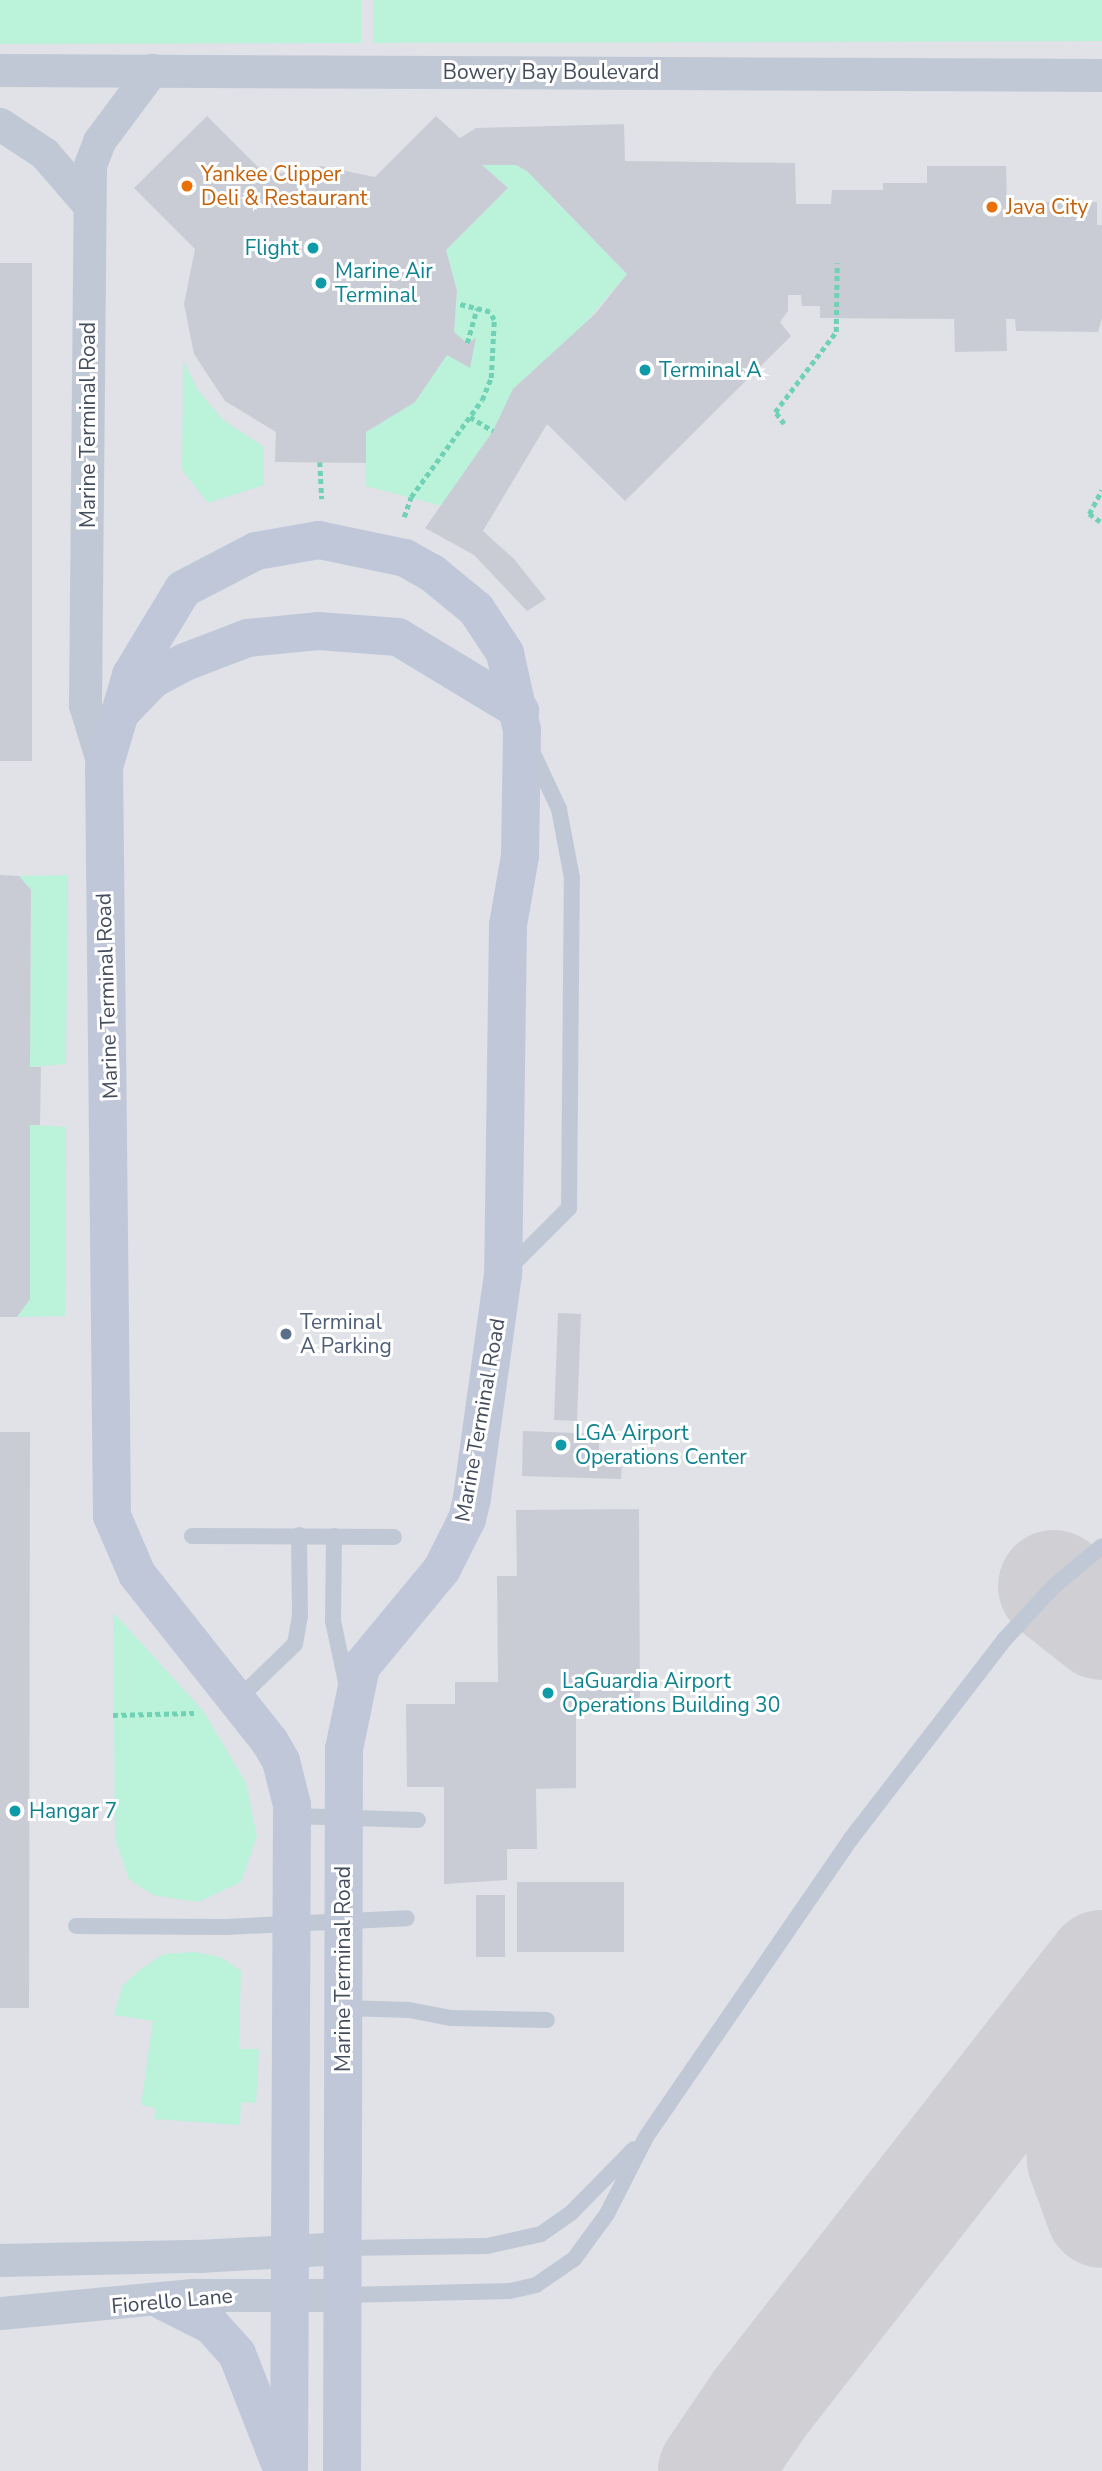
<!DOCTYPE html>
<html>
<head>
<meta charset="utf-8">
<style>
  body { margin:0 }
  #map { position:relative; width:1102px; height:2471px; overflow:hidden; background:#f1efee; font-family:"Nunito Sans",sans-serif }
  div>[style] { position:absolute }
  .airport>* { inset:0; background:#e0e2e7 }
  .green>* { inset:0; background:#baf2da }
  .taxiway>* { height:112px; margin:-56px; padding:0 56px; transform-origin:56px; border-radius:56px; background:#d0d0d4 }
  .building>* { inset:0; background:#caccd5 }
  .path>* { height:4.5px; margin-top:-2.25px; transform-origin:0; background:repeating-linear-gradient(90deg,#70d2b4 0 5px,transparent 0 8.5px) }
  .lane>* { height:16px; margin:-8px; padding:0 8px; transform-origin:8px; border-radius:8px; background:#c1c8d5 }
  .street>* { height:33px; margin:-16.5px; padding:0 16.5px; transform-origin:16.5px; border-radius:16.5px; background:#c1c8d5 }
  .secondary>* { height:38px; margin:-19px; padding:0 19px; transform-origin:19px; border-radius:19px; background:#c0c7d9 }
  .dots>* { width:19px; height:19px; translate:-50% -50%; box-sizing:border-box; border:4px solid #fff; border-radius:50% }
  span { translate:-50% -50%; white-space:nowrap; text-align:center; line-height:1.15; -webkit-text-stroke:6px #fff; paint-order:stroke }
  .street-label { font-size:21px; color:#454d5d }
  .food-label { font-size:21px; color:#c56008 }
  .left { translate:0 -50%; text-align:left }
  .culture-label { font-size:21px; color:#0d838f }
  .right { translate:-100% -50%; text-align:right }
  .service-label { font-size:21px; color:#4e5e75 }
</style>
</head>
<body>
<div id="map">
  <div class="airport">
    <div style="clip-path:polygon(0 0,1102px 0,1102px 2471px,0 2471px)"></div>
  </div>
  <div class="green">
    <div style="clip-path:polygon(0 0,361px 0,361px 43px,0 44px)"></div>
    <div style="clip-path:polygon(373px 0,1102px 0,1102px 41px,373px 43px)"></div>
    <div style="clip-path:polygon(482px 165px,516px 165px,527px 171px,627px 274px,493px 431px,442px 506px,366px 486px,366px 432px,415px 402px,447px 355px,475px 339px,467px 343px,454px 332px,457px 291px,446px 250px,508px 188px)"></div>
    <div style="clip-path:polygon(183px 360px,198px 390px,223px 420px,264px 447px,264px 485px,208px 503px,182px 470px)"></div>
    <div style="clip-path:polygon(68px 875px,66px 1064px,30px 1067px,31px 890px,19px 876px)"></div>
    <div style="clip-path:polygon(30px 1125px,66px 1127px,65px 1316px,17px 1317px,30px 1299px)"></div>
    <div style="clip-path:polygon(113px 1612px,204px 1712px,246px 1783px,257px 1836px,241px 1882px,198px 1902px,153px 1895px,129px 1879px,115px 1839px)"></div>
    <div style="clip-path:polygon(194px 1952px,220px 1957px,241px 1971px,239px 2049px,259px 2049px,256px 2103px,241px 2102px,240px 2125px,154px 2119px,156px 2108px,141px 2105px,153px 2021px,114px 2015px,123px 1985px,141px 1969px,164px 1954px)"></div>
  </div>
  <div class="taxiway">
    <div style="left:1054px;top:1586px;width:61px;rotate:38.4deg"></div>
    <div style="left:1102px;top:1981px;width:70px;rotate:107.4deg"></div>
    <div style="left:1081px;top:2048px;width:36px;rotate:95deg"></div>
    <div style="left:1078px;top:2084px;width:76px;rotate:86.2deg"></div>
    <div style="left:1083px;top:2160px;width:55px;rotate:69.9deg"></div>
    <div style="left:714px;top:2471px;width:82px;rotate:-55.9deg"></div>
    <div style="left:760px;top:2403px;width:555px;rotate:-51.95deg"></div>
  </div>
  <div class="building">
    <div style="clip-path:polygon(207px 116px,267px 176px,321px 166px,375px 177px,436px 116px,460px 138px,476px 128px,624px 124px,625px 161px,795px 163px,796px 204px,831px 204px,832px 190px,883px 190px,883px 183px,927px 183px,927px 166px,1006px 166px,1007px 202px,1097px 202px,1097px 225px,1102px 225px,1102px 318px,1098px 332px,1016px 331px,1015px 319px,1006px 319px,1007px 351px,955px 352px,954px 319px,820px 318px,820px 306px,802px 306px,801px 295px,788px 295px,788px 311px,780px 322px,791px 336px,625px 501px,547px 424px,483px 531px,514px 559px,546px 599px,527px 611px,474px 555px,425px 528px,493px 431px,513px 389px,595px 314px,627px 274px,527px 171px,516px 165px,482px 165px,508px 188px,446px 250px,457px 291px,454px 332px,467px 343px,476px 338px,470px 368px,447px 355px,415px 402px,366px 432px,366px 463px,275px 462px,276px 432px,225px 401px,194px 354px,184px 304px,195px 249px,134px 188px)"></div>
    <div style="clip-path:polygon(0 263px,32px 263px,32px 761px,0 761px)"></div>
    <div style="clip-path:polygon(0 875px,19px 876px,31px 890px,30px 1067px,41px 1067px,40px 1125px,30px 1125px,30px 1299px,17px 1317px,0 1317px)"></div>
    <div style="clip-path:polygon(558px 1313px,581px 1314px,577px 1421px,554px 1420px)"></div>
    <div style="clip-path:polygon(523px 1431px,599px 1434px,599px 1457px,622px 1458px,621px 1479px,522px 1476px)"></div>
    <div style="clip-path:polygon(0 1432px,30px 1432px,29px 2008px,0 2008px)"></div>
    <div style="clip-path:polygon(639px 1509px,640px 1708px,576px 1708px,576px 1788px,536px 1789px,537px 1849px,507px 1849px,507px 1880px,444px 1884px,444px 1787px,407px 1787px,406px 1704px,455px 1704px,455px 1682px,498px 1682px,497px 1576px,517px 1576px,516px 1510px)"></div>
    <div style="clip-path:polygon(517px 1882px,624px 1882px,624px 1952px,517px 1952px)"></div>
    <div style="clip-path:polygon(476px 1895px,505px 1895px,505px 1957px,476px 1957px)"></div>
  </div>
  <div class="path">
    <div style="left:467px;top:343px;width:36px;rotate:-74deg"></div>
    <div style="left:470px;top:417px;width:27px;rotate:31deg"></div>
    <div style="left:784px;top:424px;width:15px;rotate:-127deg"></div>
    <div style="left:775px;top:412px;width:101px;rotate:-52.7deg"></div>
    <div style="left:836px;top:332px;width:69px;rotate:-89.2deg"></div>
    <div style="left:320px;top:462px;width:37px;rotate:87deg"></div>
    <div style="left:404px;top:517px;width:21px;rotate:-71deg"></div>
    <div style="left:411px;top:497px;width:120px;rotate:-53.8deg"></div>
    <div style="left:482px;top:400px;width:24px;rotate:-68deg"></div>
    <div style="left:491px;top:378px;width:58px;rotate:-87deg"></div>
    <div style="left:494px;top:320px;width:9px;rotate:-117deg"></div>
    <div style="left:490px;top:312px;width:33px;rotate:-166deg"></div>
    <div style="left:1100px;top:522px;width:14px;rotate:-144deg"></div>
    <div style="left:1089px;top:514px;width:27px;rotate:-62deg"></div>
    <div style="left:113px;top:1715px;width:81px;rotate:-1.4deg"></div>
  </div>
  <div class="lane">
    <div style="left:507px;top:1270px;width:88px;rotate:-45deg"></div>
    <div style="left:569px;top:1208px;width:330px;rotate:-89.5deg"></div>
    <div style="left:572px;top:878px;width:70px;rotate:-100.7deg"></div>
    <div style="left:559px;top:809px;width:64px;rotate:-115deg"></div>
    <div style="left:192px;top:1536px;width:202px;rotate:0.3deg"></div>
    <div style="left:334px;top:1536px;width:85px;rotate:90.7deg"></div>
    <div style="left:333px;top:1621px;width:62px;rotate:78deg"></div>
    <div style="left:238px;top:1699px;width:79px;rotate:-44deg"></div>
    <div style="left:295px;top:1644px;width:27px;rotate:-80deg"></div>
    <div style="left:300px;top:1617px;width:82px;rotate:-90.7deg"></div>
    <div style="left:293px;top:1816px;width:125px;rotate:1.8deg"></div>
    <div style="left:76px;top:1926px;width:150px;rotate:0.4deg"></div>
    <div style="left:226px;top:1927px;width:181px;rotate:-2.8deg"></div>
    <div style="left:344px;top:2008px;width:65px;rotate:1.8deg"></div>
    <div style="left:409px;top:2010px;width:43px;rotate:10.8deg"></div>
    <div style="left:451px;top:2018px;width:96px;rotate:1.2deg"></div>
    <div style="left:343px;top:2248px;width:144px;rotate:-0.8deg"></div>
    <div style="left:487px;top:2246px;width:55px;rotate:-12.5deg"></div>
    <div style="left:541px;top:2234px;width:38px;rotate:-35deg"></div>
    <div style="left:572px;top:2212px;width:88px;rotate:-45.5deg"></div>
    <div style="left:344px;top:2295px;width:166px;rotate:-1.4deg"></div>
    <div style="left:510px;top:2291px;width:27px;rotate:-13deg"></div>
    <div style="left:536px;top:2285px;width:46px;rotate:-34.4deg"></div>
    <div style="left:574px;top:2259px;width:56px;rotate:-53.7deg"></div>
    <div style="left:607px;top:2214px;width:86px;rotate:-63.1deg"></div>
    <div style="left:646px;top:2137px;width:360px;rotate:-55.5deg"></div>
    <div style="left:850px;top:1840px;width:254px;rotate:-52.4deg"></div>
    <div style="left:1005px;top:1639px;width:72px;rotate:-47.2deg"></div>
    <div style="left:1054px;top:1586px;width:62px;rotate:-39.8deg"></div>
  </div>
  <div class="street">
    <div style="left:0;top:70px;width:1102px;rotate:0.26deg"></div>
    <div style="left:0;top:124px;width:53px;rotate:33.4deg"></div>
    <div style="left:44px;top:153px;width:69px;rotate:49.1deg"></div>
    <div style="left:104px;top:767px;width:65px;rotate:-107deg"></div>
    <div style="left:85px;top:705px;width:540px;rotate:-89.47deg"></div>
    <div style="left:90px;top:165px;width:26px;rotate:-69deg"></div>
    <div style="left:99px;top:141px;width:89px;rotate:-53.3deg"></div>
    <div style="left:0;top:2260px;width:199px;rotate:-1.2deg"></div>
    <div style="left:199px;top:2256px;width:144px;rotate:-3.2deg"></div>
    <div style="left:0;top:2313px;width:193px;rotate:-5.4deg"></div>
    <div style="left:192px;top:2295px;width:152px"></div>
  </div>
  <div class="secondary">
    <div style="left:123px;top:710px;width:43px;rotate:-45.9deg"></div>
    <div style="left:153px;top:679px;width:36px;rotate:-28deg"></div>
    <div style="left:185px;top:662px;width:67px;rotate:-20.9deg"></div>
    <div style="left:248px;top:638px;width:70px;rotate:-5.7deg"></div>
    <div style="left:318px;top:631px;width:80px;rotate:4.3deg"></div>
    <div style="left:398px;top:637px;width:143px;rotate:31.2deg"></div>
    <div style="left:163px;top:2301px;width:54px;rotate:26.6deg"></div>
    <div style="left:211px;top:2325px;width:39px;rotate:48deg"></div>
    <div style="left:237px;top:2354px;width:115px;rotate:68.6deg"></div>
    <div style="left:289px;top:2471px;width:666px;rotate:-89.74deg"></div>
    <div style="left:292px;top:1805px;width:45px;rotate:-104deg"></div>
    <div style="left:281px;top:1761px;width:22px;rotate:-120deg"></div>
    <div style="left:270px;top:1742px;width:214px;rotate:-128.4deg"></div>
    <div style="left:137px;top:1574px;width:63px;rotate:-113.3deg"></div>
    <div style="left:112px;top:1516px;width:749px;rotate:-90.61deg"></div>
    <div style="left:104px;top:767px;width:96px;rotate:-73.6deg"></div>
    <div style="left:131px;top:675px;width:100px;rotate:-58.8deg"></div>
    <div style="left:183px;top:589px;width:82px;rotate:-27.5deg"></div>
    <div style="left:256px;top:551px;width:64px;rotate:-9.9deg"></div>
    <div style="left:319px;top:540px;width:88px;rotate:11.8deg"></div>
    <div style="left:405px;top:558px;width:31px;rotate:29deg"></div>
    <div style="left:432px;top:573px;width:57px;rotate:39.3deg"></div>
    <div style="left:476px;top:609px;width:53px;rotate:56.6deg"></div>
    <div style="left:505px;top:653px;width:79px;rotate:77.6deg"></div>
    <div style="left:522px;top:730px;width:126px;rotate:90.9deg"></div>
    <div style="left:520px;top:856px;width:70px;rotate:99.9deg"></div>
    <div style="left:508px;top:925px;width:349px;rotate:90.8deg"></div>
    <div style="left:503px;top:1274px;width:226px;rotate:97.9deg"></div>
    <div style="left:472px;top:1498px;width:22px;rotate:103deg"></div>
    <div style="left:467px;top:1519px;width:56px;rotate:116.6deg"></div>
    <div style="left:442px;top:1569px;width:127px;rotate:129.6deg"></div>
    <div style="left:361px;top:1667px;width:84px;rotate:101.7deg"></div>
    <div style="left:344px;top:1749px;width:722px;rotate:90.16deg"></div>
  </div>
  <div class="dots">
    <div style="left:187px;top:186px;background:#e8710a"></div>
    <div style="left:992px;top:207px;background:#e8710a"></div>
    <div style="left:313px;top:248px;background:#0f9aa8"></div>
    <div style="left:321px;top:283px;background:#0f9aa8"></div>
    <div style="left:645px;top:370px;background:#0f9aa8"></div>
    <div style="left:286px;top:1334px;background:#5c6f8a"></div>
    <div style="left:561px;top:1445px;background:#0f9aa8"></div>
    <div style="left:548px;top:1693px;background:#0f9aa8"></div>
    <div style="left:15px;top:1811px;background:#0f9aa8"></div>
  </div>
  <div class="street-label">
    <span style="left:551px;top:72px">Bowery Bay Boulevard</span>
    <span style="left:88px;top:425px;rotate:-90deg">Marine Terminal Road</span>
    <span style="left:107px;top:996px;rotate:-92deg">Marine Terminal Road</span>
    <span style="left:480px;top:1420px;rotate:-80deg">Marine Terminal Road</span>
    <span style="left:343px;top:1969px;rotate:-90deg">Marine Terminal Road</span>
    <span style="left:172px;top:2301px;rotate:-5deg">Fiorello Lane</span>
  </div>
  <div class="food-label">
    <span class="left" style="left:201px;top:186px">Yankee Clipper<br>Deli &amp; Restaurant</span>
    <span class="left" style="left:1006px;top:207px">Java City</span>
  </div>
  <div class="culture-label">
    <span class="right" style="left:299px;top:248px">Flight</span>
    <span class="left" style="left:335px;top:283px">Marine Air<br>Terminal</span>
    <span class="left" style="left:659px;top:370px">Terminal A</span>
    <span class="left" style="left:575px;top:1445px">LGA Airport<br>Operations Center</span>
    <span class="left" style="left:562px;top:1693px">LaGuardia Airport<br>Operations Building 30</span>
    <span class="left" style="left:29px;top:1811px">Hangar 7</span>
  </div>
  <div class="service-label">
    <span class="left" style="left:300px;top:1334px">Terminal<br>A Parking</span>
  </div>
</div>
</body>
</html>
